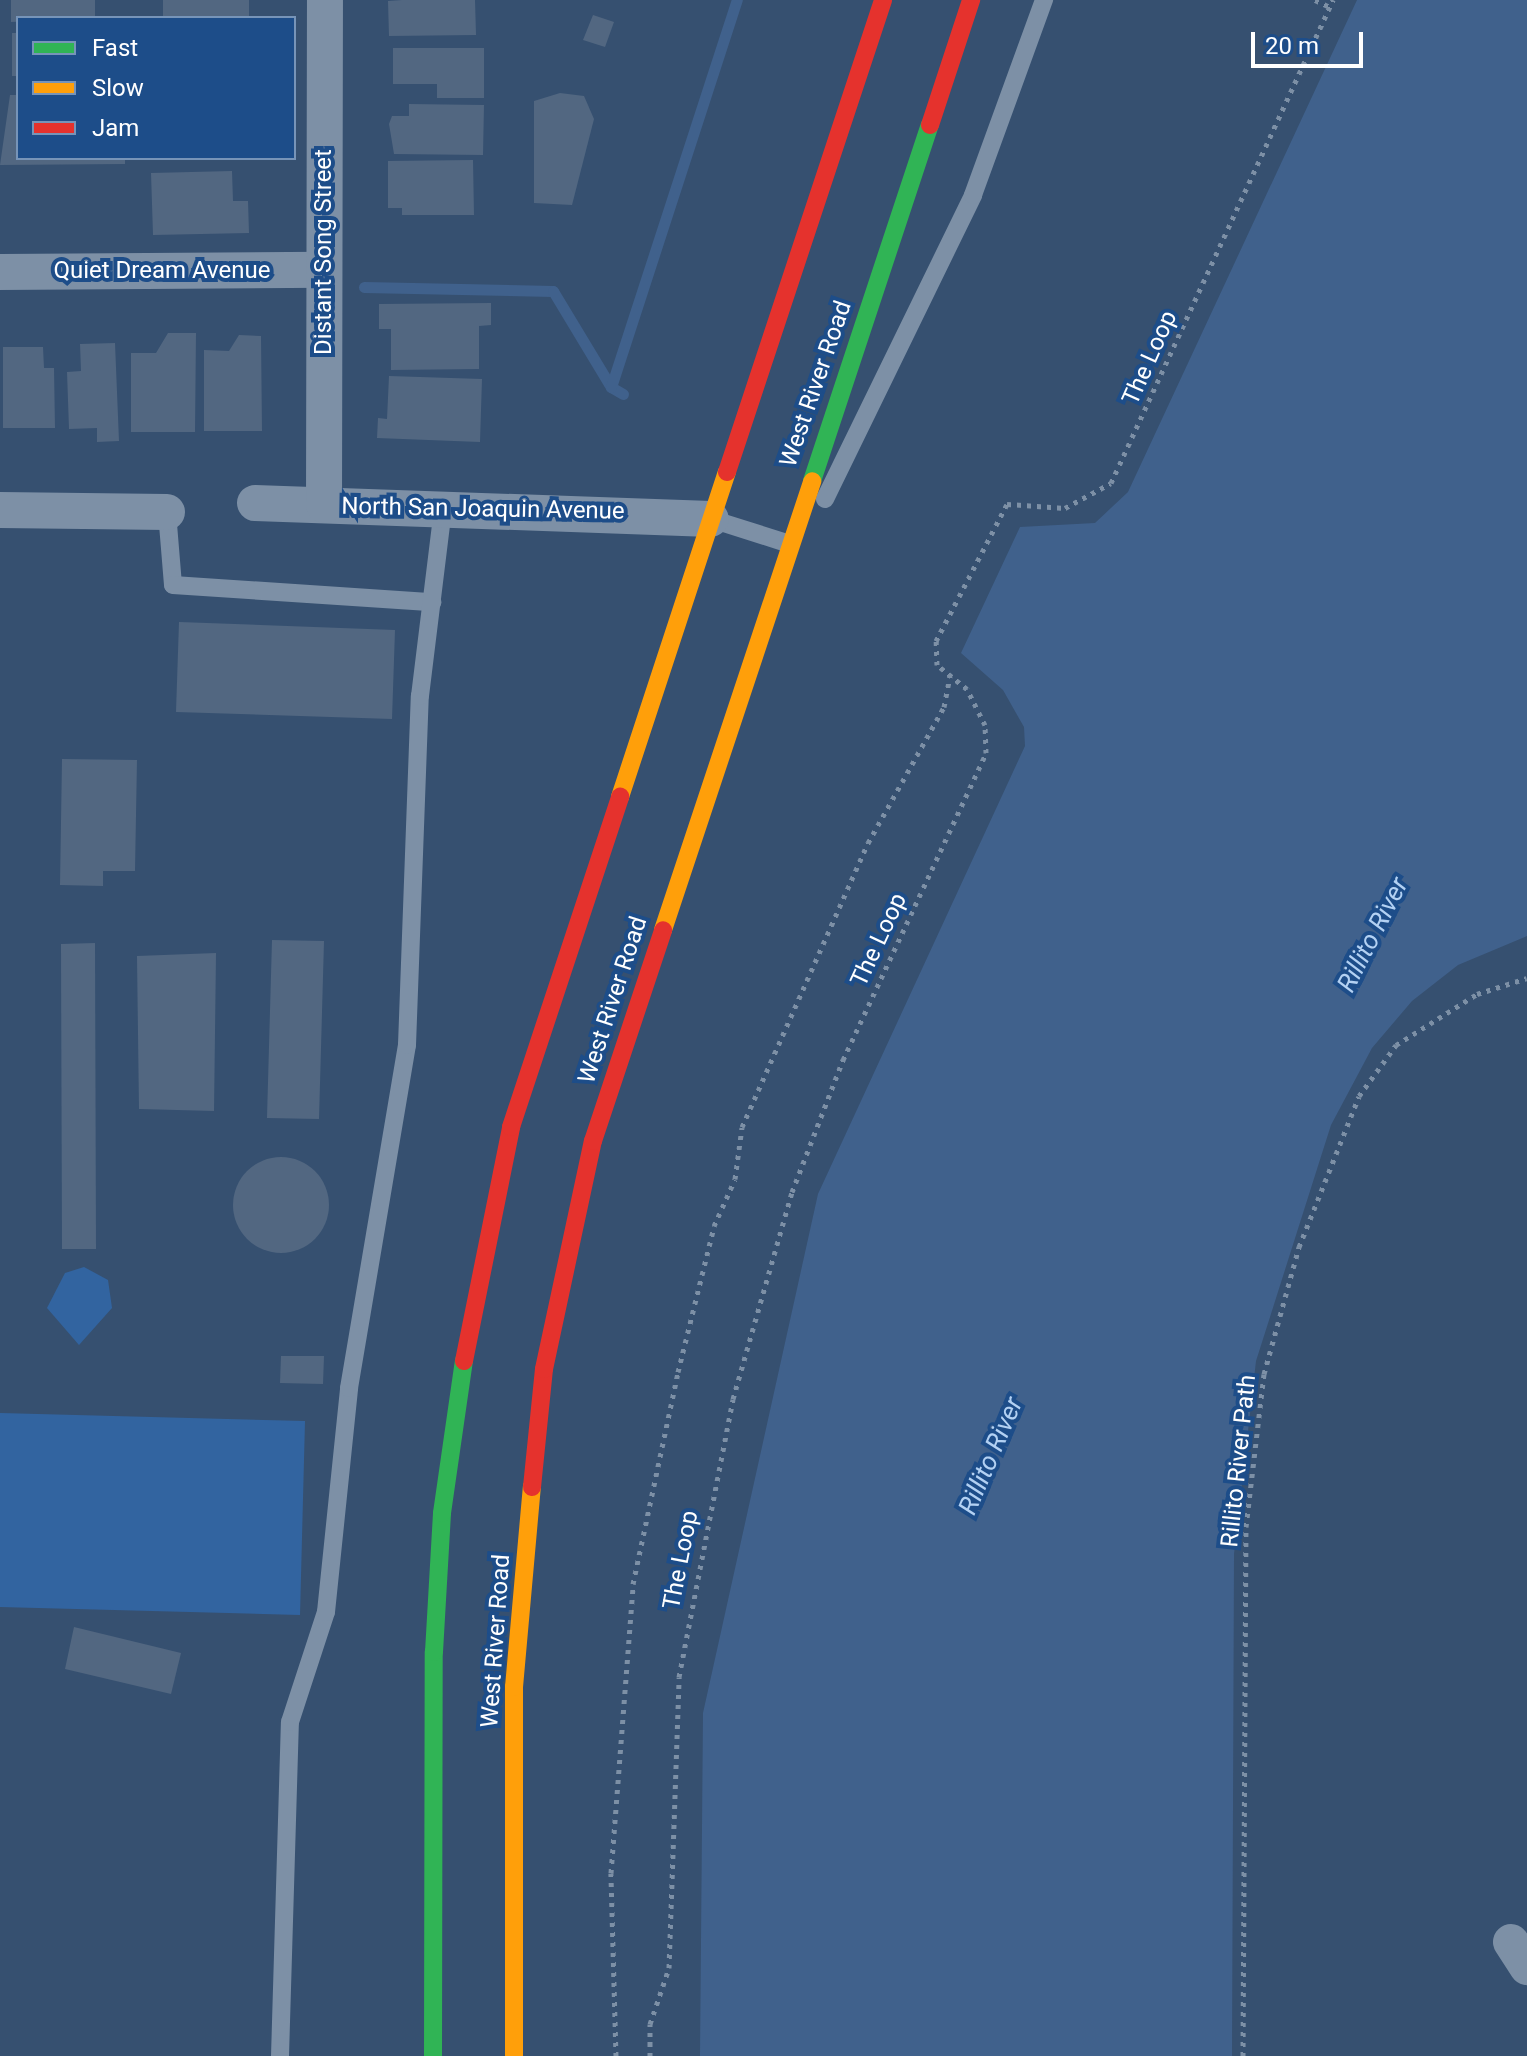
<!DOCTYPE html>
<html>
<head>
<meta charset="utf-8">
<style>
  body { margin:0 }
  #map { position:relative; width:1527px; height:2056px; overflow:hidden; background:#365070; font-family:Roboto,sans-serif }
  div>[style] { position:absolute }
  .green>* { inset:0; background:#3264a0 }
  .water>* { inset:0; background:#40618c }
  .stream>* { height:11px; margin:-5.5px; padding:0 5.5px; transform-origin:5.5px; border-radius:5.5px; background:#40618c }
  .building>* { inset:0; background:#526781 }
  .round { border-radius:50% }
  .path>* { height:5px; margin-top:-2.5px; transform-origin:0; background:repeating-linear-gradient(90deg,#7d90a6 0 4px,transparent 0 10px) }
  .lane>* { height:18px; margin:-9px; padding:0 9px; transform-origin:9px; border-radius:9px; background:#7d90a6 }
  .street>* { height:36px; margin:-18px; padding:0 18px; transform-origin:18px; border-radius:18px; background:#7d90a6 }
  .fast>* { height:18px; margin:-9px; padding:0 9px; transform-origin:9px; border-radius:9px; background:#30b455 }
  .slow>* { height:18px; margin:-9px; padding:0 9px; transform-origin:9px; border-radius:9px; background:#ff9f0a }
  .jam>* { height:18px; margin:-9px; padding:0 9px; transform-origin:9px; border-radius:9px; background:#e5322d }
  span { translate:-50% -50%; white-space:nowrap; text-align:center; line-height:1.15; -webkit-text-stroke:8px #1d4d89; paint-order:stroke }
  .street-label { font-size:24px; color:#fff }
  .water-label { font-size:26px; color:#b3d1f3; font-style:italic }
  .legend { position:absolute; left:16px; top:16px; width:280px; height:144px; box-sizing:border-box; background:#1d4d89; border:2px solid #7794b8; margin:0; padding:10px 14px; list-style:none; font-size:24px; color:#fff }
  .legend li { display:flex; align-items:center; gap:16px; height:40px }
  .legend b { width:40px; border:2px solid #7794b8 }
  .scale { position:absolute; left:1251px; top:32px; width:112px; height:36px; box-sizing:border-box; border:4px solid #fff; border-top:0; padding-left:10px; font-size:24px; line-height:28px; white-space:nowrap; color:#fff; -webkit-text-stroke:6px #1d4d89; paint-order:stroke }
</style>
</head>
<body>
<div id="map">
  <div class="green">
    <div style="clip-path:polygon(84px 1267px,108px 1280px,112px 1308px,79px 1345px,47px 1308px,65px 1273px)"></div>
    <div style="clip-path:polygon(0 1413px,305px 1421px,300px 1615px,0 1607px)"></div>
  </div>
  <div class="water">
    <div style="clip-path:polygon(1357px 0,1527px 0,1527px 936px,1458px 965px,1412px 1001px,1372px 1048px,1331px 1125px,1256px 1361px,1234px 1554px,1232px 2056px,700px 2056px,703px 1713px,818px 1194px,1025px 746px,1024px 727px,1003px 690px,961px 653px,1020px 527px,1095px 523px,1128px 492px)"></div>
  </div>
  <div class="stream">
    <div style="left:364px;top:287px;width:189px;rotate:1.2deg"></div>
    <div style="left:553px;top:291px;width:112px;rotate:58.9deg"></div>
    <div style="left:623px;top:394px;width:14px;rotate:-150deg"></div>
    <div style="left:611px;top:387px;width:407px;rotate:-72deg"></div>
  </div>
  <div class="building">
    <div style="clip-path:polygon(11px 0,95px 0,95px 18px,11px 22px)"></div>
    <div style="clip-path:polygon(163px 0,249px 0,249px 18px,163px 18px)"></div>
    <div style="clip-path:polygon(402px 0,475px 0,476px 35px,389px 36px,388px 1px)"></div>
    <div style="clip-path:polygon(593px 15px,614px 22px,605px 47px,583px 40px)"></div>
    <div style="clip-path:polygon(12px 33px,18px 33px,18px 76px,12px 76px)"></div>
    <div style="clip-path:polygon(393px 48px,484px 48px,484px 98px,437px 98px,437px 84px,393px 84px)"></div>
    <div style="clip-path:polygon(560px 93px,584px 96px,594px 119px,572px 205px,534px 203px,534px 101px)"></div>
    <div style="clip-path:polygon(10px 95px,18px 95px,18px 158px,125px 158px,125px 164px,0 165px)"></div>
    <div style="clip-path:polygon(409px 104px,484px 105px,483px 155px,394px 154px,389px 124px,392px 116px,409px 116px)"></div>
    <div style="clip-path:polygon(473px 160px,474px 215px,402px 215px,402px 208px,388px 208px,388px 161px)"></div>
    <div style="clip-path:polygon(232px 171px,233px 201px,248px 201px,249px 233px,153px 235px,151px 173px)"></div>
    <div style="clip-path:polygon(491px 303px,491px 325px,479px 326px,479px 369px,391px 370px,391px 329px,379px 329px,379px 304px)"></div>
    <div style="clip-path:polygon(168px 333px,196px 333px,195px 432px,131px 432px,131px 353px,156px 353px)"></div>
    <div style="clip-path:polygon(239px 335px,261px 336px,262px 431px,204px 431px,204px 350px,229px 351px)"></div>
    <div style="clip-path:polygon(115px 343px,119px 441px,97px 442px,97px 428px,69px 429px,67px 372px,81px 371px,80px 344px)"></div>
    <div style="clip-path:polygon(3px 347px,43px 347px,44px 368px,54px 368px,55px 428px,3px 428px)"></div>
    <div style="clip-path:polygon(389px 376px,482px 379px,480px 442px,377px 438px,378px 418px,387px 419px)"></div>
    <div style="clip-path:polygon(179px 622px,395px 630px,392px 719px,176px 712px)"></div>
    <div style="clip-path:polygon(62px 759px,137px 760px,135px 871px,103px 871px,103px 886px,60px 885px)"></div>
    <div style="clip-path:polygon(272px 940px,324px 941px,319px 1119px,267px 1118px)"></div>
    <div style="clip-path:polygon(95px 943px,96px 1249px,62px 1249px,61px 944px)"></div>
    <div style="clip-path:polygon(216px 953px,214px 1111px,139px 1109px,137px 956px)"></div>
    <div class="round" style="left:233px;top:1157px;width:96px;height:96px"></div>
    <div style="clip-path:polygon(281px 1356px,324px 1356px,323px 1384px,280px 1383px)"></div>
    <div style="clip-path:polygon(74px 1627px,181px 1653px,171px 1694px,65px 1669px)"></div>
  </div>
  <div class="path">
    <div style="left:1315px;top:0;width:17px;rotate:25deg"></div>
    <div style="left:616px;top:2056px;width:183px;rotate:-91.6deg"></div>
    <div style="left:611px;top:1873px;width:290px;rotate:-85.6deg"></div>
    <div style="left:633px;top:1584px;width:217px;rotate:-78deg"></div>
    <div style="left:678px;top:1372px;width:150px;rotate:-76.1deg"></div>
    <div style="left:714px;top:1226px;width:51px;rotate:-65.9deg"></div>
    <div style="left:735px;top:1179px;width:52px;rotate:-82.3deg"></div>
    <div style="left:742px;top:1127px;width:311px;rotate:-66.1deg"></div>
    <div style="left:868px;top:843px;width:156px;rotate:-60.8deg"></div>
    <div style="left:944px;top:707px;width:32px;rotate:-79deg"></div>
    <div style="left:650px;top:2056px;width:32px;rotate:-90deg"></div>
    <div style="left:650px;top:2024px;width:59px;rotate:-71.3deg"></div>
    <div style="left:669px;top:1968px;width:291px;rotate:-88deg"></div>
    <div style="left:679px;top:1677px;width:283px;rotate:-79deg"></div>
    <div style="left:733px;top:1399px;width:215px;rotate:-74.1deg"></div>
    <div style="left:792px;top:1192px;width:142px;rotate:-68.9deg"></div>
    <div style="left:843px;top:1060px;width:339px;rotate:-65deg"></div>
    <div style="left:986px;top:753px;width:28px;rotate:-92deg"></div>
    <div style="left:985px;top:725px;width:40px;rotate:-116.6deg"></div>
    <div style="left:967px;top:689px;width:38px;rotate:-141deg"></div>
    <div style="left:937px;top:665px;width:24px;rotate:-92deg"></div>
    <div style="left:936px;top:641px;width:154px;rotate:-62.6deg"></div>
    <div style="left:1007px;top:504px;width:58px;rotate:3.9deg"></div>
    <div style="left:1065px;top:508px;width:52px;rotate:-28.5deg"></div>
    <div style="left:1111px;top:483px;width:532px;rotate:-65.32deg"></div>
    <div style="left:1243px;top:2056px;width:529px;rotate:-89.68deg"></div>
    <div style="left:1246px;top:1527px;width:154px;rotate:-83.3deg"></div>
    <div style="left:1264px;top:1374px;width:132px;rotate:-74.6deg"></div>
    <div style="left:1299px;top:1247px;width:162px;rotate:-68.3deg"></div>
    <div style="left:1359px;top:1096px;width:63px;rotate:-54deg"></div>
    <div style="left:1396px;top:1045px;width:96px;rotate:-32.2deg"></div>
    <div style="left:1477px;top:994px;width:52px;rotate:-17.7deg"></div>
  </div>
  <div class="lane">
    <div style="left:825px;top:499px;width:338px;rotate:-64deg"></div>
    <div style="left:973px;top:195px;width:208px;rotate:-70deg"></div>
    <div style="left:167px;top:512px;width:73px;rotate:85.3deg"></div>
    <div style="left:173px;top:585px;width:260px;rotate:3.8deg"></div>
    <div style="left:711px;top:519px;width:83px;rotate:17.6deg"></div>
    <div style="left:280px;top:2056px;width:334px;rotate:-88.3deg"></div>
    <div style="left:290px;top:1722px;width:116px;rotate:-71.9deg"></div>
    <div style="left:326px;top:1612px;width:225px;rotate:-84.1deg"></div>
    <div style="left:349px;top:1388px;width:348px;rotate:-80.4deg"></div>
    <div style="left:407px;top:1045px;width:349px;rotate:-87.9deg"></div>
    <div style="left:420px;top:696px;width:189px;rotate:-83deg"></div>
  </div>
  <div class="street">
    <div style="left:0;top:272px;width:324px;rotate:-0.4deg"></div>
    <div style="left:255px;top:503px;width:456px;rotate:2deg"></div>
    <div style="left:324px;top:505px;width:505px;rotate:-89.89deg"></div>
    <div style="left:0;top:510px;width:167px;rotate:0.7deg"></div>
    <div style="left:1511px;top:1942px;width:30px;rotate:57deg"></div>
  </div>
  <div class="fast">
    <div style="left:812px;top:481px;width:375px;rotate:-71.7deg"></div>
    <div style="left:433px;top:2056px;width:404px;rotate:-89.9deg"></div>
    <div style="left:434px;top:1652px;width:139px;rotate:-86.7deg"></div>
    <div style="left:442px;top:1513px;width:154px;rotate:-81.8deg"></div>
  </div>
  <div class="slow">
    <div style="left:620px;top:797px;width:342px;rotate:-71.8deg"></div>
    <div style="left:663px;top:930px;width:473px;rotate:-71.6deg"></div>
    <div style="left:514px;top:2056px;width:369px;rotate:-90deg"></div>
    <div style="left:514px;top:1687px;width:201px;rotate:-84.9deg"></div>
  </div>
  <div class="jam">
    <div style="left:930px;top:125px;width:132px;rotate:-71.8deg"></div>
    <div style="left:727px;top:472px;width:497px;rotate:-71.7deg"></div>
    <div style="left:464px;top:1361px;width:239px;rotate:-78.6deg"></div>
    <div style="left:511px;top:1127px;width:348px;rotate:-71.7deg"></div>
    <div style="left:532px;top:1487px;width:119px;rotate:-84.2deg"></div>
    <div style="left:544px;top:1369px;width:233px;rotate:-77.9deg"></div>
    <div style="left:593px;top:1141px;width:222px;rotate:-71.6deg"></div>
  </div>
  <div class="street-label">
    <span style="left:324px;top:252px;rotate:-90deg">Distant Song Street</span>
    <span style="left:162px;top:271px">Quiet Dream Avenue</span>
    <span style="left:1150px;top:358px;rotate:-66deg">The Loop</span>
    <span style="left:816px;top:384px;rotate:-71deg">West River Road</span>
    <span style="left:483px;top:509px;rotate:1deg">North San Joaquin Avenue</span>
    <span style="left:879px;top:940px;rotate:-65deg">The Loop</span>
    <span style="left:613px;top:1000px;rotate:-72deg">West River Road</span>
    <span style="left:1239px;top:1461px;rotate:-84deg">Rillito River Path</span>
    <span style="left:681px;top:1560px;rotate:-79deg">The Loop</span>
    <span style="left:496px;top:1641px;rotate:-86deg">West River Road</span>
  </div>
  <div class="water-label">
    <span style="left:1373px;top:935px;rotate:-63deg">Rillito River</span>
    <span style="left:991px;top:1456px;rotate:-67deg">Rillito River</span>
  </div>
  <ul class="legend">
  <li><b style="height:10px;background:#30b455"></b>Fast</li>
  <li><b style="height:10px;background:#ff9f0a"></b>Slow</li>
  <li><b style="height:10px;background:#e5322d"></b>Jam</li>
  </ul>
  <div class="scale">20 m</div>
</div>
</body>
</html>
